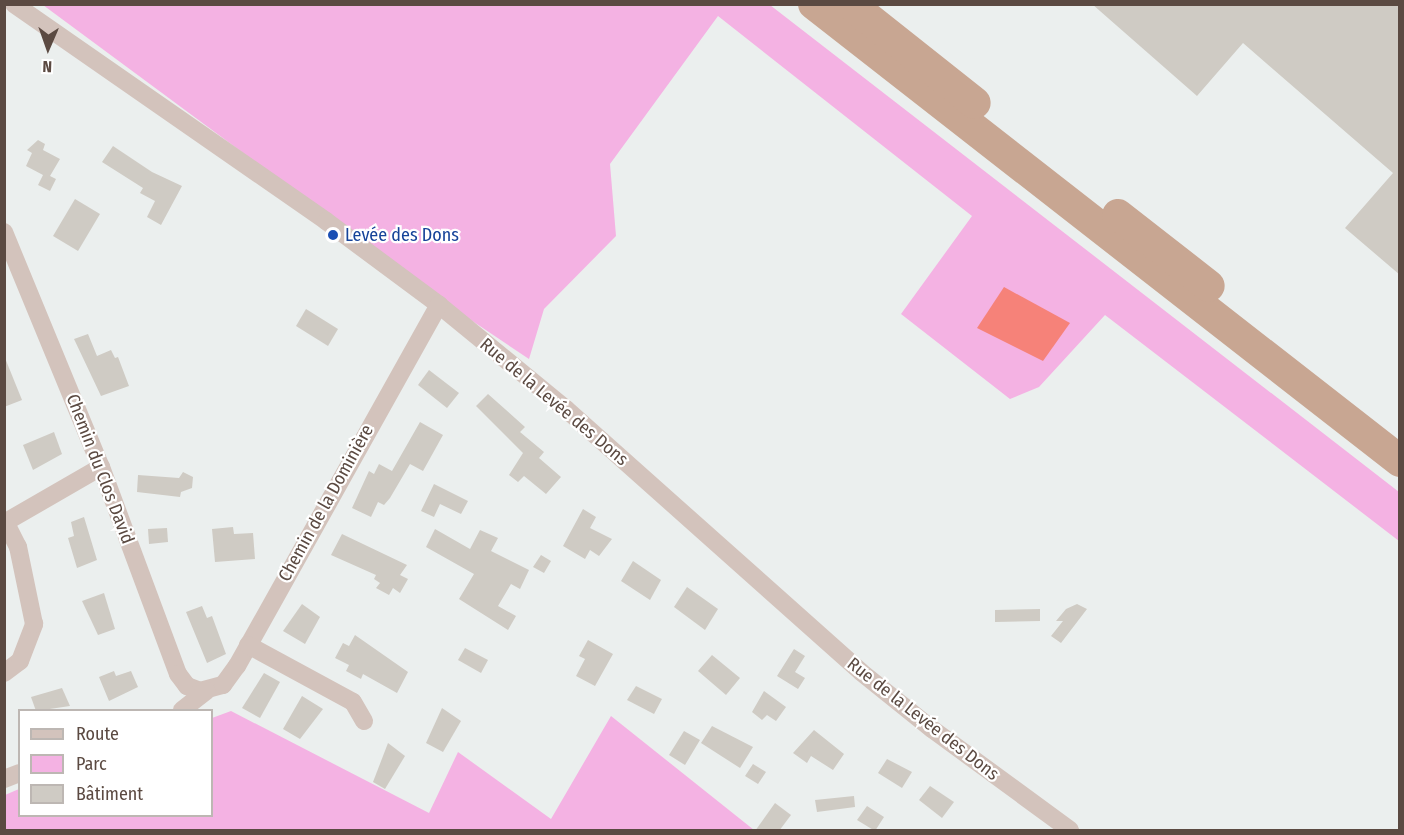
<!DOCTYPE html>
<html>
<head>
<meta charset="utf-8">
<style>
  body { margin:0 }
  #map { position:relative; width:1404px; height:835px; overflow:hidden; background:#ebefee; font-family:"Fira Sans Condensed",sans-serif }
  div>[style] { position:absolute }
  .green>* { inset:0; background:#f4b2e3 }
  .water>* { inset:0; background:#f68279 }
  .building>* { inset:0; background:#cfcbc4 }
  .minor>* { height:18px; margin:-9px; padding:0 9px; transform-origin:9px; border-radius:9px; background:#d3c3bc }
  .trunk>* { height:32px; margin:-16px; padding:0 16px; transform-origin:16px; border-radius:16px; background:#c8a692 }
  .dots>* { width:16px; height:16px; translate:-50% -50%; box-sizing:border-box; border:3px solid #fff; border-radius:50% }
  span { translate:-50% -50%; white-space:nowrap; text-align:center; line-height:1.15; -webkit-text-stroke:4.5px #fff; paint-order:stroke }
  .transit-label { font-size:18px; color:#164399 }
  .left { translate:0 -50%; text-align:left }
  .street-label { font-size:18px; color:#5b4a42 }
  .frame { position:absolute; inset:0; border:6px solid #5b4a42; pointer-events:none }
  .legend { position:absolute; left:18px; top:709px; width:195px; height:108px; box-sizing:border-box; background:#fff; border:2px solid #bdb7b3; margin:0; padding:8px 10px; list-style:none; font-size:18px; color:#5b4a42 }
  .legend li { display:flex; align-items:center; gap:12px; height:30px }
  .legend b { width:30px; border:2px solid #bdb7b3 }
  .north { position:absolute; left:18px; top:18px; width:60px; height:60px; -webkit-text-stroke:4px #fff; paint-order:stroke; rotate:182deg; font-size:16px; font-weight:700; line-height:24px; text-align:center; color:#5b4a42 }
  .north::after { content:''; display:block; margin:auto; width:21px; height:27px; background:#5b4a42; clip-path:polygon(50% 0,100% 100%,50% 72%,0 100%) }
</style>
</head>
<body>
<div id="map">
  <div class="green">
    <div style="clip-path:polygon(43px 5px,770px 5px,1399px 492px,1399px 541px,1105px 315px,1039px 387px,1010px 399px,901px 314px,972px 216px,718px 16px,610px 164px,616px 236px,544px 309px,529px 359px,453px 308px)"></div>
    <div style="clip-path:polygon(231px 711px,429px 813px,458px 752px,551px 819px,611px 716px,754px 830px,5px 830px,5px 795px,19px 789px,20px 816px,212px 816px,212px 718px)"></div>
  </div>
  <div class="water">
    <div style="clip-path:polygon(1004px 287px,1070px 323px,1043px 361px,977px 328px)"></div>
  </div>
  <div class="building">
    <div style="clip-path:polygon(1092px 4px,1400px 4px,1400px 275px,1345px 228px,1393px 173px,1243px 43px,1197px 96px)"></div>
    <div style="clip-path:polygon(38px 140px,45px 144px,43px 150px,60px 159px,50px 176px,56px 179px,50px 191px,38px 185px,43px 175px,26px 166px,32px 153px,27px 150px)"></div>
    <div style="clip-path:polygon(113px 146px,152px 172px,182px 186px,161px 225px,147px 217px,155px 201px,140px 193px,143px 188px,102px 162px)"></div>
    <div style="clip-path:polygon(75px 199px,100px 214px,78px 251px,53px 236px)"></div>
    <div style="clip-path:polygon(306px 309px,338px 329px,328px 346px,296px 326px)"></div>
    <div style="clip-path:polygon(88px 334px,97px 356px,111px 350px,115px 358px,118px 357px,129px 386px,101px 396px,74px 339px)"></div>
    <div style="clip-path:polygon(5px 358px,22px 400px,4px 407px,4px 359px)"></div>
    <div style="clip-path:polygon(429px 370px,459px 393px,447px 408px,418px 385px)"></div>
    <div style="clip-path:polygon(488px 394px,525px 427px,520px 432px,544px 452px,539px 458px,561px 477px,546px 494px,524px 476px,518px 482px,509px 475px,523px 453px,476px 406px)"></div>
    <div style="clip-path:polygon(420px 422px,443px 435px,423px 471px,410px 464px,390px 498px,384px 505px,378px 502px,371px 517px,352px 508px,369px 471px,374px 474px,379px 464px,392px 471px)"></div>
    <div style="clip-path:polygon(54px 432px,62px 454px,33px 470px,23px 445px)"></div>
    <div style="clip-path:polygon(183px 472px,193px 477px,192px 488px,181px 492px,180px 497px,137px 492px,138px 475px,179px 478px)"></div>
    <div style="clip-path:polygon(434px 484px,468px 501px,461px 514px,440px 504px,434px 517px,421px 511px)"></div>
    <div style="clip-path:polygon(583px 509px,596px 517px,590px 528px,612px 539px,599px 556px,590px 550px,585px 559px,563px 546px)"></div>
    <div style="clip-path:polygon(84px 517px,97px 560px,77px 568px,68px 538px,74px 536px,71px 522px)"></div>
    <div style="clip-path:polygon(233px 527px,234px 534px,253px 533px,255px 559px,215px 562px,212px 529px)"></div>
    <div style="clip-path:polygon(167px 528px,168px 542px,149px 544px,148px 529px)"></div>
    <div style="clip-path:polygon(435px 529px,470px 549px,480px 530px,498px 538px,491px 551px,529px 570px,520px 589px,511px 584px,498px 606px,516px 616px,508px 630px,459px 599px,474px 574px,426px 547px)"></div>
    <div style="clip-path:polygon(342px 534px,407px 565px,400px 575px,408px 579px,400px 593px,393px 588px,389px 595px,376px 588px,380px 583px,374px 579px,376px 575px,331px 555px)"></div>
    <div style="clip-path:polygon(541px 555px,551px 561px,544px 573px,533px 567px)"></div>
    <div style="clip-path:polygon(633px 561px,661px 580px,650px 600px,621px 581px)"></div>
    <div style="clip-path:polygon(687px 587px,718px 609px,705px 630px,674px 607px)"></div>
    <div style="clip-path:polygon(104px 593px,115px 629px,98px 635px,82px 601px)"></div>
    <div style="clip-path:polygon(302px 604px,320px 617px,305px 644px,283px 631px)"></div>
    <div style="clip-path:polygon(1077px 604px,1087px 609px,1061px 643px,1051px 636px,1063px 621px,1056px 621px,1066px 609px)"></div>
    <div style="clip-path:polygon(202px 606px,207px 618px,212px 616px,226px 654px,207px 663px,186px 612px)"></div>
    <div style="clip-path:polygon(1040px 609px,1040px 621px,995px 622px,995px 610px)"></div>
    <div style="clip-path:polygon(355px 635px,408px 672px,397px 693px,363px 674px,361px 679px,346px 671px,349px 665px,335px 658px,343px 643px,349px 646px)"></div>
    <div style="clip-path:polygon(588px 640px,613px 654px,595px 686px,576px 676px,585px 659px,579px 656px)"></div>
    <div style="clip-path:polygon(465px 648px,488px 660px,481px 673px,458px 660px)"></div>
    <div style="clip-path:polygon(794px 649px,805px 656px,795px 672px,805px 678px,798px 689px,777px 676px)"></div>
    <div style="clip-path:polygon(712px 655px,740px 678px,726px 695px,698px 671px)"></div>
    <div style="clip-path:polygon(114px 671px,116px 676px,131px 671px,138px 687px,109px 701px,99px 677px)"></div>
    <div style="clip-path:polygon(264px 673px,280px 682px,260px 718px,242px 708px)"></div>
    <div style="clip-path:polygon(636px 686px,662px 699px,654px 714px,627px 700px)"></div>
    <div style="clip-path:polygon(62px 688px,70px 706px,36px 711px,31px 697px)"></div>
    <div style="clip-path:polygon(764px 691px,786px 707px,776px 721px,767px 715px,762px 720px,752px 712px)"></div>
    <div style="clip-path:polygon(302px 696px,323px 709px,300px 739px,283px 729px)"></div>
    <div style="clip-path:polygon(442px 708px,461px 721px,443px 752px,426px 743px)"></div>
    <div style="clip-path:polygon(712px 726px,753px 747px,740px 768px,701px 743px)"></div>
    <div style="clip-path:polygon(814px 730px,844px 754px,833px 770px,811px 756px,807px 763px,793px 753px)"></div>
    <div style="clip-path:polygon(684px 731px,700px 740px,685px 765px,669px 755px)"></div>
    <div style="clip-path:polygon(388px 743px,405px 756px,385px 789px,373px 782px)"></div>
    <div style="clip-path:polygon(887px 759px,912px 772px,902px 788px,878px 773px)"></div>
    <div style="clip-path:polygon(753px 764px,766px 772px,758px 784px,745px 776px)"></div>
    <div style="clip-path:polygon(930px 786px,954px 802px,942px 818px,919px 800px)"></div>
    <div style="clip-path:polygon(854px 796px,855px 807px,817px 812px,815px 800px)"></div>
    <div style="clip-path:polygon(775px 803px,791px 815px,779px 831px,755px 831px)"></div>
    <div style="clip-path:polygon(867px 806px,884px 817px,875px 831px,857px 820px)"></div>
  </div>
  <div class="minor">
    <div style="left:14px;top:4px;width:380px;rotate:34.8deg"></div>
    <div style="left:326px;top:221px;width:141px;rotate:36.6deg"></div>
    <div style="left:439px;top:305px;width:164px;rotate:39.3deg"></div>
    <div style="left:566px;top:409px;width:395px;rotate:41.7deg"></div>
    <div style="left:861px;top:672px;width:91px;rotate:38.8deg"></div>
    <div style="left:932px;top:729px;width:171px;rotate:36.2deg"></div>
    <div style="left:4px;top:232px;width:254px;rotate:67.6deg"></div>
    <div style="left:101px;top:467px;width:221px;rotate:69.6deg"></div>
    <div style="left:178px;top:674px;width:15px;rotate:53deg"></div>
    <div style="left:187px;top:686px;width:14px;rotate:21deg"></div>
    <div style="left:200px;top:691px;width:24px;rotate:-15deg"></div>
    <div style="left:223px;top:685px;width:24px;rotate:-54deg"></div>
    <div style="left:237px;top:666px;width:414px;rotate:-60.8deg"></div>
    <div style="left:4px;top:523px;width:112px;rotate:-30deg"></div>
    <div style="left:248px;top:645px;width:119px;rotate:28.5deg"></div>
    <div style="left:353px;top:702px;width:22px;rotate:60deg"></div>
    <div style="left:4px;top:673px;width:20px;rotate:-37deg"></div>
    <div style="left:20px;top:661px;width:40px;rotate:-69deg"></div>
    <div style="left:34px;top:624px;width:79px;rotate:-101.7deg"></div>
    <div style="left:18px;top:547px;width:27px;rotate:-117deg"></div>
    <div style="left:182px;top:710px;width:31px;rotate:-38deg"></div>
    <div style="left:4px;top:779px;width:17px;rotate:-21deg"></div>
  </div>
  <div class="trunk">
    <div style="left:814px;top:4px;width:743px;rotate:37.95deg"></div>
    <div style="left:850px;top:4px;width:159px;rotate:38.4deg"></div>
    <div style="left:1118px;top:215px;width:115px;rotate:38deg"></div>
  </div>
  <div class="dots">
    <div style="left:333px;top:235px;background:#1a4fb4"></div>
  </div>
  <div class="transit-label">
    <span class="left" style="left:345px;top:235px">Levée des Dons</span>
  </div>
  <div class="street-label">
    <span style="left:554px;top:402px;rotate:40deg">Rue de la Levée des Dons</span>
    <span style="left:100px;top:469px;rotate:69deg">Chemin du Clos David</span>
    <span style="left:326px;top:503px;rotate:-61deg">Chemin de la Dominière</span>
    <span style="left:923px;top:719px;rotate:38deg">Rue de la Levée des Dons</span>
  </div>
  <div class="frame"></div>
  <ul class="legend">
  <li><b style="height:8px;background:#d3c3bc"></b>Route</li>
  <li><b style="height:16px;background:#f4b2e3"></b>Parc</li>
  <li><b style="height:16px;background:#cfcbc4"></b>Bâtiment</li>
  </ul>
  <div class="north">N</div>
</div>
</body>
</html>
